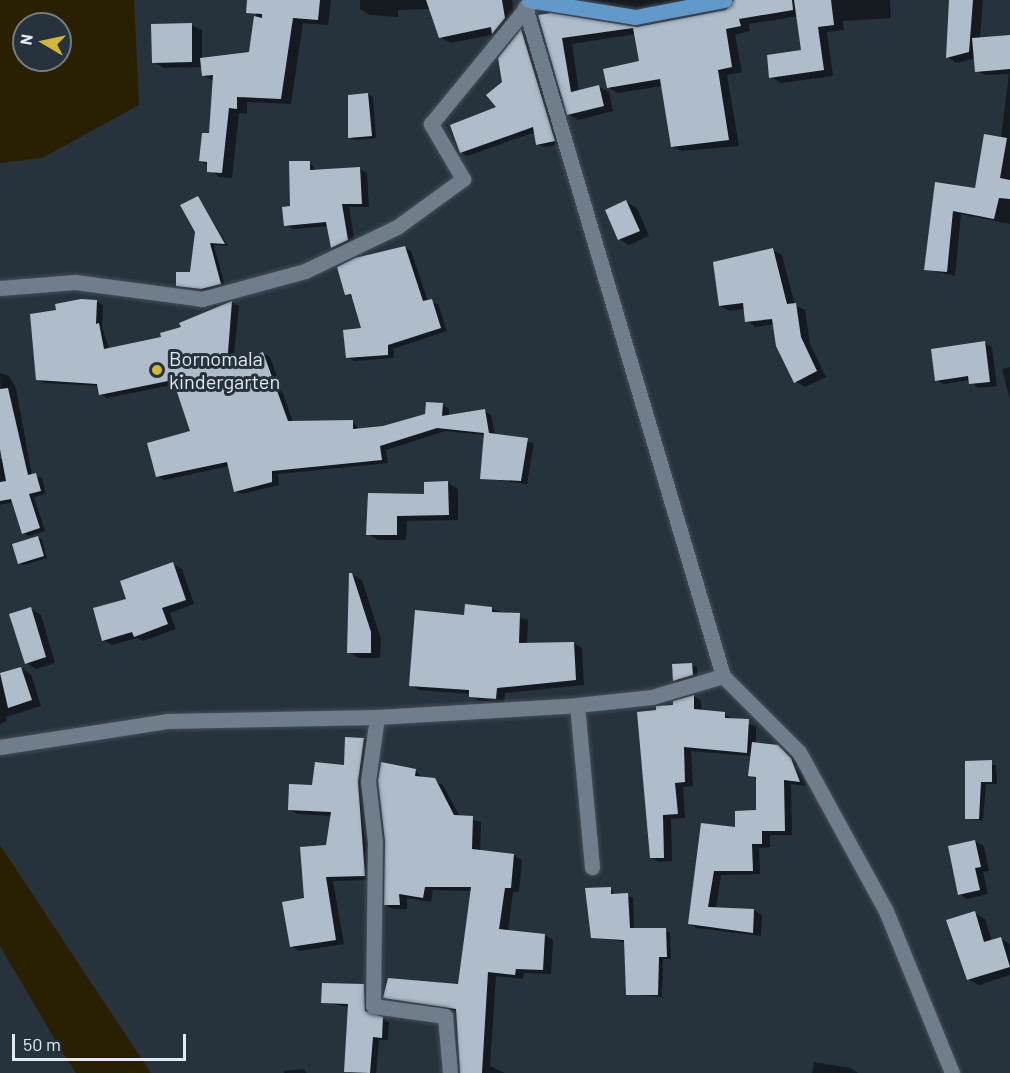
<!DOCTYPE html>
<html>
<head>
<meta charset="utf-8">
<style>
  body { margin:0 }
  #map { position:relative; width:1010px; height:1073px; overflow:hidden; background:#26323c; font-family:Barlow,sans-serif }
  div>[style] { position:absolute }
  .water>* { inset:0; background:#282000 }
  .shadow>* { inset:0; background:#0007 }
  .building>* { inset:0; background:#afbdcb }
  .roads { filter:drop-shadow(0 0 2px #464f59) drop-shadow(0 0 2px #464f59) }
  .minor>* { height:15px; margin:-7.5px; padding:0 7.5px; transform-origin:7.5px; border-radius:7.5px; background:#707d8a }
  .major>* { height:15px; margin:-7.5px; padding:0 7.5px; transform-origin:7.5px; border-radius:7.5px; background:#6199cb }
  .dots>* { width:16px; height:16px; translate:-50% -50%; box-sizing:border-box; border:3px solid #26323c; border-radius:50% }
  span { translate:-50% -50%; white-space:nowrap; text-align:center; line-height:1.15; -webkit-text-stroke:6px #26323c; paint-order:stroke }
  .poi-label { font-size:20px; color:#e2eaf1 }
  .left { translate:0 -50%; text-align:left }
  .north { position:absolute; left:12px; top:12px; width:60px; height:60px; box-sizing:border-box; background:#26323c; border:2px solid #717c84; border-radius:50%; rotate:279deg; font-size:16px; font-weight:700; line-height:24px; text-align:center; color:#e2eaf1 }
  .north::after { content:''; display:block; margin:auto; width:21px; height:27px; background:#d3b635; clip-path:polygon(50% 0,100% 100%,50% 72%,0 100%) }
  .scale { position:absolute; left:12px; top:1034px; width:174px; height:27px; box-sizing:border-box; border:3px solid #e2eaf1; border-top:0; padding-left:8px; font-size:18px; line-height:21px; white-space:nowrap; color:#e2eaf1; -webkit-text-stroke:4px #26323c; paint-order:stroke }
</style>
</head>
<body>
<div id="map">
  <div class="water">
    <div style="clip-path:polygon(evenodd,0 0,134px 0,139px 105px,42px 158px,0 163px,0 0,24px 24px,60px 24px,60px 60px,24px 60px,24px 24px)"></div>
    <div style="clip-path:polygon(0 845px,151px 1073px,76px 1073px,63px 1053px,0 946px)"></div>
  </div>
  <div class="shadow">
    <div style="clip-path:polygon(258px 0,331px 0,328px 25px,303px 23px,291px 104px,247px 102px,247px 114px,239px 113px,232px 178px,219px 177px,201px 160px,211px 135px,214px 81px,203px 75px,203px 67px,164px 68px,154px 62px,191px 25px,202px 30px,202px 59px,251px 54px)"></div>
    <div style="clip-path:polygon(360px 0,512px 0,515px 24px,495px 34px,451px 43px,440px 37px,431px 9px,398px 10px,398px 17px,370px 15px,360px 9px)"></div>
    <div style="clip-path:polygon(588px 0,697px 0,647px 13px)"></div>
    <div style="clip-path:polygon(734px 0,890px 0,891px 18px,843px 21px,844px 30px,827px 32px,833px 76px,781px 83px,771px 77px,803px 52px,798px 16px,749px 24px,750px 31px,735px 35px,742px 72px,727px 75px,739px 146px,682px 151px,672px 146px,662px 86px,618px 93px,609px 88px,641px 62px,635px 34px,572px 44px,579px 92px,599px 87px,609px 92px,613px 111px,578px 120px,568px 114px,540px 17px,637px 28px,727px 11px)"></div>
    <div style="clip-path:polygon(951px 0,983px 0,980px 39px,1010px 36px,1010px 224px,961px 214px,955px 276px,925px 269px,936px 184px,977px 189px,1001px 138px,1009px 74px,985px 75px,977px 71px,976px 58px,957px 63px,947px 57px)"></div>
    <div style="clip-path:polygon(522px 31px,527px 34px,560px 144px,544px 147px,537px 144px,535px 132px,467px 156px,461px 152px,499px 108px,504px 82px,499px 58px)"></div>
    <div style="clip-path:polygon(368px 94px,373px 97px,376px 138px,354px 140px,350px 137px)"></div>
    <div style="clip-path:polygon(310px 163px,317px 171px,360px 169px,367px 173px,369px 207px,349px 207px,355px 243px,339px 251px,332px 247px,328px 226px,293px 229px,286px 225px)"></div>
    <div style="clip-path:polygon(198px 197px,228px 246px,214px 245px,225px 286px,207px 291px,178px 285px,192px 274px)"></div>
    <div style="clip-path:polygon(626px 202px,637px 208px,649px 236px,629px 245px,619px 239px)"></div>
    <div style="clip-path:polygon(405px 248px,411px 251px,428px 302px,438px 304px,447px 331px,393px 349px,394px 358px,354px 361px,348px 357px,363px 329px,353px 298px,347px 294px)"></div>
    <div style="clip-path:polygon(772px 250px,782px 255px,795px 305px,805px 310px,810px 344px,826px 377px,805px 387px,795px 381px,774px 324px,756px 327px,746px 321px,745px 309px,730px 311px,720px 306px)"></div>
    <div style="clip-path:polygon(96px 301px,103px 305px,102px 327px,109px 349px,163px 338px,183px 328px,181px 324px,232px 302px,239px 306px,233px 365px,263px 354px,270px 357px,293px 422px,353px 422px,360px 430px,384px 428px,426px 415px,443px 405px,449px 409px,449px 417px,485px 411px,491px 415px,495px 435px,534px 443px,527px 484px,482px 478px,485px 435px,445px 431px,386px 450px,388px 463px,278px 474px,279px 485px,242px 494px,235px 491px,229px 466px,164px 480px,158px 476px,192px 432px,176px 384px,107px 398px,100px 394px,99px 386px,44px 383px,37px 379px,58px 311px)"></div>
    <div style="clip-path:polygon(984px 343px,992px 347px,997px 386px,978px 388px,970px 380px,944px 384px,936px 380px)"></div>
    <div style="clip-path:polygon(1010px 367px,1010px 400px,1002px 369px)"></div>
    <div style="clip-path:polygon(0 373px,9px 376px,16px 388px,32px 476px,42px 478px,46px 494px,34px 497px,45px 531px,29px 536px,23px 533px,13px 502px,0 505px,0 459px,3px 459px)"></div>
    <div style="clip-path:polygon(448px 483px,458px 489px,458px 520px,407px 521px,406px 540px,378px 540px,368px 534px)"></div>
    <div style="clip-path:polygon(38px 537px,42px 540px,47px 558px,24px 565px,19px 563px)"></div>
    <div style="clip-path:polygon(173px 564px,182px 569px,194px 604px,170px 613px,176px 629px,143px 641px,137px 638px,112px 645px,103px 640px,128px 600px)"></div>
    <div style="clip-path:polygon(351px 574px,362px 580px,381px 639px,380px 658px,359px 658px,349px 652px)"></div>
    <div style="clip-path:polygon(31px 609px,41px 615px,55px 663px,36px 669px,26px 663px)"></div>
    <div style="clip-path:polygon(492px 609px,528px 620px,527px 643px,573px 643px,582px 648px,584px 685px,505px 693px,504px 703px,479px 701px,471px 694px,419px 690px,411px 685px,465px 616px)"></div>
    <div style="clip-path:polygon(692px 665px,697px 667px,697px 677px,679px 682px,674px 680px)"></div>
    <div style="clip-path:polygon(21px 668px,31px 674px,41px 706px,6px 717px,7px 721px,0 724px,0 675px)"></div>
    <div style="clip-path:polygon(694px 696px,701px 701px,702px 711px,725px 714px,733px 720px,756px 726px,756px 744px,786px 751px,799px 764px,807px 786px,791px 784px,792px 835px,770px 835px,770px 847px,759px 848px,760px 874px,721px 875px,716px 909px,754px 910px,762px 915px,761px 936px,697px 928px,689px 923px,702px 825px,737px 829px,758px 812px,757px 780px,750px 775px,752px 756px,691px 751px,693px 786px,683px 787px,685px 818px,671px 819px,672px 861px,660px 862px,651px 858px,657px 712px)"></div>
    <div style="clip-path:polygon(364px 739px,372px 744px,373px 880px,333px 881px,344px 944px,299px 951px,291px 946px,327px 846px,332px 816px,297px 814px,289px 809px,313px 787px,345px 767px)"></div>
    <div style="clip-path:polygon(966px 762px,996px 765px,997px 784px,986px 784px,983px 821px,966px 818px)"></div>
    <div style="clip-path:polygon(415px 770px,423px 778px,443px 785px,460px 817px,481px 822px,480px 851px,514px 855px,522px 860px,519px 892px,513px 892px,508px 931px,545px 935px,553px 940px,551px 974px,524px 973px,523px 979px,496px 976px,490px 1066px,505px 1073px,460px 1073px,458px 1011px,385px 997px,460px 986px,472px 891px,433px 890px,431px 902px,407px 898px,407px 909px,394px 909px,385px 905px)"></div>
    <div style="clip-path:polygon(975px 841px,984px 846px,989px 871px,983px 872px,988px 894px,967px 899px,959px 894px)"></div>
    <div style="clip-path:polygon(611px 889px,615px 895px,633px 897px,634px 930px,670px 932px,671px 959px,663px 959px,662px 997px,628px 994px,625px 942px,592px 937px)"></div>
    <div style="clip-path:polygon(975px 913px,985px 919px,992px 941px,1001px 939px,1010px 944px,1010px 975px,979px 985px,968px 979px)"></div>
    <div style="clip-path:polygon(363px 986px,370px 989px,371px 1015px,389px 1022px,388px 1040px,379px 1040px,376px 1073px,348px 1073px,349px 1007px,323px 1002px)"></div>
    <div style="clip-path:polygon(814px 1062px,851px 1068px,858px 1073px,812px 1073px)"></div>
    <div style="clip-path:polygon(303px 1069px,307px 1073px,284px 1073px,284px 1071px)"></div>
  </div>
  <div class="building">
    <div style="clip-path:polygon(247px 0,320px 0,318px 20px,293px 18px,281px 99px,237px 97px,237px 109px,229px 108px,222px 173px,207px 172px,207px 162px,199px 161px,202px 133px,209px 133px,213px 75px,202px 76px,200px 58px,249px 52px,254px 16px,262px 18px,262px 14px,246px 13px)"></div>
    <div style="clip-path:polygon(426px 0,502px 0,505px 18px,492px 34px,491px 27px,439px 38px)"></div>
    <div style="clip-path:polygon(734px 0,792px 0,793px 10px,739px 19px,741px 26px,726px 29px,732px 67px,718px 70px,729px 140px,671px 147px,660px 79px,607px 88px,603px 69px,639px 61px,633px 28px,562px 38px,571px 92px,599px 85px,604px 106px,567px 115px,538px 15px,551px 13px,637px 27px,726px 10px)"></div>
    <div style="clip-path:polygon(794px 0,831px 0,834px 25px,818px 27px,824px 70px,769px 78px,767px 55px,801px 50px)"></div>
    <div style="clip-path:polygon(949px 0,973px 0,969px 52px,946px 58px)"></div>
    <div style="clip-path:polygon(192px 23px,192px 62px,152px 63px,151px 24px)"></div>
    <div style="clip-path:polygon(521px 29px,555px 141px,536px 145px,533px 127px,460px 153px,450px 125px,496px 107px,486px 95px,502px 82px,498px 58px)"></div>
    <div style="clip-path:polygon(1010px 35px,1010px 69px,975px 72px,972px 38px)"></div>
    <div style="clip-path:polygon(368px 93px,372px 136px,348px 138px,348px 95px)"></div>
    <div style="clip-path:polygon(984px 134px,1007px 138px,1000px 178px,1010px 180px,1010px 199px,999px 198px,994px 219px,953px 211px,947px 272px,924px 270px,935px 182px,975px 188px)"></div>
    <div style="clip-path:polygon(289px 161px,310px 161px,310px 170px,360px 167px,362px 204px,342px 204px,348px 240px,331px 248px,326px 222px,284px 226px,282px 207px,290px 206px)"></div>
    <div style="clip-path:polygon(198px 196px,225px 244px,210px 243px,221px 284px,201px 289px,176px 286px,176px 272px,190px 272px,195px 232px,180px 205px)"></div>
    <div style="clip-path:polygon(626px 200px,640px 231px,618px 240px,605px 210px)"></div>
    <div style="clip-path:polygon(405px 246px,423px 301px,432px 299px,441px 328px,388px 345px,388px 355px,346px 358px,343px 330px,361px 328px,351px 294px,345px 295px,337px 267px,355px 258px)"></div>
    <div style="clip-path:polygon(773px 248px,787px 304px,796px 303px,801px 337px,817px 371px,794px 383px,776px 346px,772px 319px,745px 322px,743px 303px,719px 306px,713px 262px)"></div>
    <div style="clip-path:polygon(81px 299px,97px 300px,96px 324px,99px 323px,104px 349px,161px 337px,160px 333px,181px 327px,179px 323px,232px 301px,227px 365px,263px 352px,288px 421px,353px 420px,353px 429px,383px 426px,425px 414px,426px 402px,443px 403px,442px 416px,485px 409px,489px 433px,528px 438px,521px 481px,480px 479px,484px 433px,437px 428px,380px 446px,382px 460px,272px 471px,272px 482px,234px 492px,227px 462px,156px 477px,147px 443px,190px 431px,173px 380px,99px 395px,97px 384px,36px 380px,30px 314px,56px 310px,55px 304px)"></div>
    <div style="clip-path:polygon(985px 341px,990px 382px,969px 384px,968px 376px,935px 381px,931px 349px)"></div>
    <div style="clip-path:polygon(8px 388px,28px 475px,36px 473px,41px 491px,29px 494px,40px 528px,22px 534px,11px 499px,0 501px,0 482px,6px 481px,0 449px,0 389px)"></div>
    <div style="clip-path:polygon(448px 481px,449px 515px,397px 516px,397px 535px,366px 535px,368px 493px,424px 494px,424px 482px)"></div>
    <div style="clip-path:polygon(38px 536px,44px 556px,18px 564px,12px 544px)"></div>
    <div style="clip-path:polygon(173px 562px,186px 600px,162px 608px,168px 624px,134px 637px,132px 632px,102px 641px,93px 608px,126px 599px,120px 581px)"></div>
    <div style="clip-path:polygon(349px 573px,352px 573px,371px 632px,371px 653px,347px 653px)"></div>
    <div style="clip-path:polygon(465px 604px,492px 607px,492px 612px,520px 613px,519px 643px,574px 642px,576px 680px,497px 688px,496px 699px,469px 697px,469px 690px,409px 686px,415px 610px,464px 615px)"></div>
    <div style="clip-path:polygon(31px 607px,46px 657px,25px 664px,9px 614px)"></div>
    <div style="clip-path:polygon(692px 663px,693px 675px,673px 681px,672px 664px)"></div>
    <div style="clip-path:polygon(21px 667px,32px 700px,8px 708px,0 673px)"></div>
    <div style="clip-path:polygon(694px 695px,694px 709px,725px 712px,725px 718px,749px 719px,747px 753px,684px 747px,685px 782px,675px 783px,678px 814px,663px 815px,664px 858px,650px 858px,637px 712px,656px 710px,656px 706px,673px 705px,673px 701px)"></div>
    <div style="clip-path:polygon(345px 737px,364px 738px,358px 782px,365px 876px,326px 877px,336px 940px,290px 947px,282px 902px,304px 898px,300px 847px,326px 845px,331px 812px,288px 810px,289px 784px,312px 785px,315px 762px,344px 765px)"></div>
    <div style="clip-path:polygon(752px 742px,778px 745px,791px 758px,800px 782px,784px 780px,785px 831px,762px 831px,762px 844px,752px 844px,753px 871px,714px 871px,708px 907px,754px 909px,753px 933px,688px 924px,701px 823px,735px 827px,735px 811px,756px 810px,756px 777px,748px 776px)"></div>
    <div style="clip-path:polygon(992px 760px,992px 782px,981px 782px,979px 819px,965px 819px,965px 761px)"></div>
    <div style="clip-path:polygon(381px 762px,416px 769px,415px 776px,435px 778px,454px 815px,473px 816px,472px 849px,514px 854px,511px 888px,505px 888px,499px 929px,545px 934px,543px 970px,516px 969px,515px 975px,488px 972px,482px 1073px,460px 1073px,456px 1009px,383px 998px,388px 978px,458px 984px,471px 887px,425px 887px,423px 898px,399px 894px,400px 905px,384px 905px,385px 841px,378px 781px)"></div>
    <div style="clip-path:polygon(975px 840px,981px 867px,975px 868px,980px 890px,958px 895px,948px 846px)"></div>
    <div style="clip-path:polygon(611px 887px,611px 894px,628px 893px,630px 928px,666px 928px,667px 957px,659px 957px,658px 995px,626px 995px,624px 940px,591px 938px,585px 888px)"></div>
    <div style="clip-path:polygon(975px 911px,984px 942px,1001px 937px,1010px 967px,967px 980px,946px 920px)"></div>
    <div style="clip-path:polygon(322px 983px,364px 984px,365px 1011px,383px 1017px,382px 1038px,373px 1037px,370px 1073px,344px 1072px,348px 1004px,321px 1003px)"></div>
  </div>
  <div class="roads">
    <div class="minor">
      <div style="left:525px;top:7px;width:698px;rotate:73.51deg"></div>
      <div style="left:723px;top:676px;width:107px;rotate:45deg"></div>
      <div style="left:799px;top:752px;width:181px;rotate:61.3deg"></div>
      <div style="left:886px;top:911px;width:175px;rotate:67.8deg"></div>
      <div style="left:0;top:288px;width:75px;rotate:-4.6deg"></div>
      <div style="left:75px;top:282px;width:128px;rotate:7.6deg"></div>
      <div style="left:202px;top:299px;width:107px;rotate:-15.2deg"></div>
      <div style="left:305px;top:271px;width:102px;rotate:-25.6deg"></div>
      <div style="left:397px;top:227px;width:82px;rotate:-36deg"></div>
      <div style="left:463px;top:179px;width:64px;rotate:-120.2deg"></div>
      <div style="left:431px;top:124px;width:156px;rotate:-50.7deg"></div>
      <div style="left:577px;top:705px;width:163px;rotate:84.7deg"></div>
      <div style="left:377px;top:717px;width:65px;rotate:98deg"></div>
      <div style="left:368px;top:781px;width:61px;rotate:83.5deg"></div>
      <div style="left:375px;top:842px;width:164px;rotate:90.7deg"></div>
      <div style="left:373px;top:1006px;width:73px;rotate:7.9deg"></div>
      <div style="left:445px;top:1016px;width:57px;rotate:85deg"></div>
      <div style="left:0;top:747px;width:169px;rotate:-8.8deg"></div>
      <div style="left:167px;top:721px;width:210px;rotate:-1.1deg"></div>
      <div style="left:377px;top:717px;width:200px;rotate:-3.4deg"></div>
      <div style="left:577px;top:705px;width:75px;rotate:-6.1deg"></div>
      <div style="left:652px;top:697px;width:74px;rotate:-16.5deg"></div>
    </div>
    <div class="major">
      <div style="left:529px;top:0;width:107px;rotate:9.1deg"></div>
      <div style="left:635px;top:17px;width:91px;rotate:-10.8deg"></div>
    </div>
  </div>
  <div class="dots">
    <div style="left:157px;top:370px;background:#d3b635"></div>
  </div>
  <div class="poi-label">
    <span class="left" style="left:169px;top:370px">Bornomala<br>kindergarten</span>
  </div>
  <div class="north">N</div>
  <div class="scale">50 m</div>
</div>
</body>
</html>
